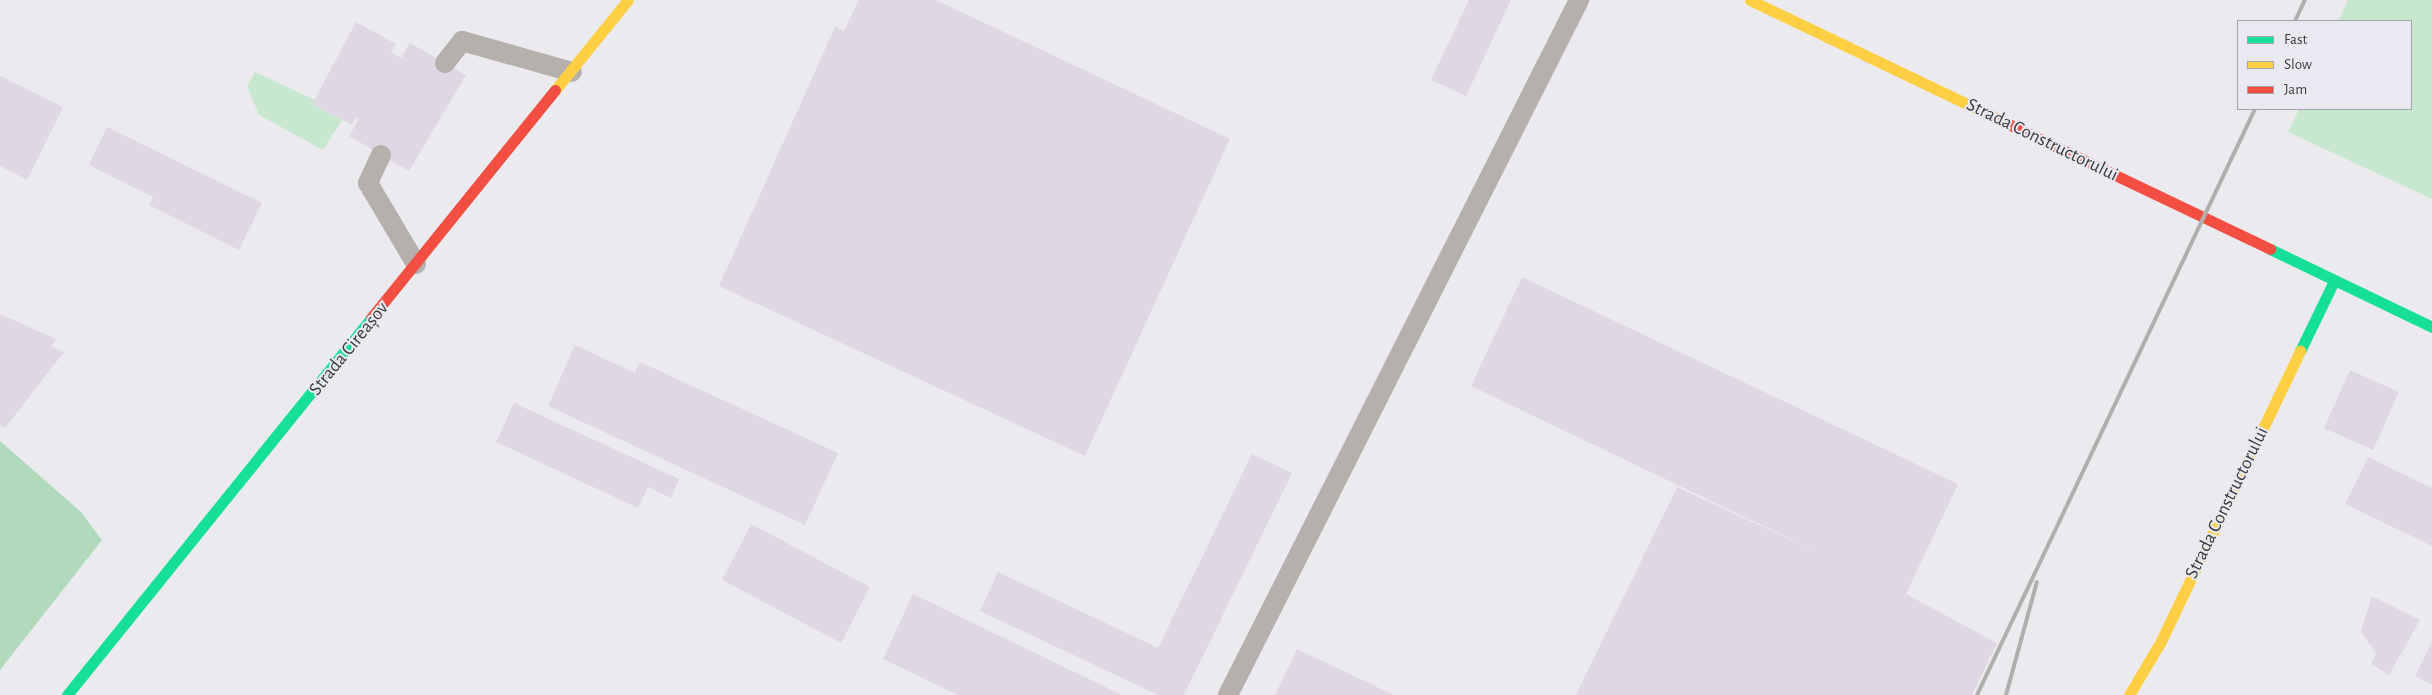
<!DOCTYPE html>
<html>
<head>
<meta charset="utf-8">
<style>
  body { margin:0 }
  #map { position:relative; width:2432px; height:695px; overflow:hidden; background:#ebebef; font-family:"Alegreya Sans",sans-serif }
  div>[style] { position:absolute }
  .green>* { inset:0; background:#c7e8cf }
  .forest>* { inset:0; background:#b1dabc }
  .building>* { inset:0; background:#dfd7e3 }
  .lane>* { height:20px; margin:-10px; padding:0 10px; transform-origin:10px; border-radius:10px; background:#b5b0ab }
  .fast>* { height:11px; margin:-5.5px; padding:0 5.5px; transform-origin:5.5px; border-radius:5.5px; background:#16e098 }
  .slow>* { height:11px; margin:-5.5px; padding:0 5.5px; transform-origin:5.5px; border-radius:5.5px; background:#ffcf43 }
  .jam>* { height:11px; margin:-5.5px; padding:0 5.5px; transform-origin:5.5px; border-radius:5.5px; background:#f24e42 }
  .rail>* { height:4px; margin:-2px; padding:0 2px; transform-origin:2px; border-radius:2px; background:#b0afad }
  span { translate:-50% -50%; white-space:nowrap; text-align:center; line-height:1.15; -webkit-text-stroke:4px #e9e9f1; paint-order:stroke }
  .street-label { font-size:19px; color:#3c3c3f }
  .legend { position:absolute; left:2237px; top:20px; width:175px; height:90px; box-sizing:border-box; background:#e9e9f1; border:1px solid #a4a4aa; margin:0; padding:6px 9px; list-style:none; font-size:15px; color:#3c3c3f }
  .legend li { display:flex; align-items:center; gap:10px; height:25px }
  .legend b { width:25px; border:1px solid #a4a4aa }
</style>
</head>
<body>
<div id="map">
  <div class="green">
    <div style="clip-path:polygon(2348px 0,2432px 0,2432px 199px,2288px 132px,2299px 109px,2411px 109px,2411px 21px,2338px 21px)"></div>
    <div style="clip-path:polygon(255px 72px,315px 100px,313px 105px,342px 120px,323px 150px,259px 115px,247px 86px)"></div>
  </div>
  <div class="forest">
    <div style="clip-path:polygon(0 441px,81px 512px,102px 540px,0 670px)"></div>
  </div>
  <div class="building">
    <div style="clip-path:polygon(859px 0,936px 0,1230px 139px,1085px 456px,719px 286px,835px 27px,844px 31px)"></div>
    <div style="clip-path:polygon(1469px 0,1511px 0,1466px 96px,1431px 80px)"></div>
    <div style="clip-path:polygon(356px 22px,396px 44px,391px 52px,401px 58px,410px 43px,466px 75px,409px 171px,349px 136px,359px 119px,356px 117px,352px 125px,312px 104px)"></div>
    <div style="clip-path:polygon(0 76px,63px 107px,27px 180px,0 166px)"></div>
    <div style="clip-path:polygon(107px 127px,262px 203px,239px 250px,149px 205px,153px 197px,89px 165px)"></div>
    <div style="clip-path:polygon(1522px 277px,1958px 484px,1906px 594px,1997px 643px,1972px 695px,1576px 695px,1677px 487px,1828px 557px,1471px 386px)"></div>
    <div style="clip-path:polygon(0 314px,56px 339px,51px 346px,64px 352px,5px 428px,0 424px)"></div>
    <div style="clip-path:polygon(575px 345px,635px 373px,640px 362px,838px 453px,805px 525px,548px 406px)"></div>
    <div style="clip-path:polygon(2350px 370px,2399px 392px,2373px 450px,2324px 428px)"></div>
    <div style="clip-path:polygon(514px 403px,679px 479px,671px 498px,648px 487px,638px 508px,496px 442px)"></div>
    <div style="clip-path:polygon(1252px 454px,1292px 473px,1184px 695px,1158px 695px,980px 611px,998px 572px,1158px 648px)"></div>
    <div style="clip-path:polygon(2368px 457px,2432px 488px,2432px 546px,2345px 504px)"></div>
    <div style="clip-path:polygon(751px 524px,870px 587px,841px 643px,722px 580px)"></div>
    <div style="clip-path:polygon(913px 594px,1122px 695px,958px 695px,883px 659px)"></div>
    <div style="clip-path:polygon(2372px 596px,2420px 620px,2389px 675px,2371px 664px,2376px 654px,2361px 631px)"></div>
    <div style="clip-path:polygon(2432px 641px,2432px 685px,2415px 676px)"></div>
    <div style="clip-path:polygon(1297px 649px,1394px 695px,1275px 695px)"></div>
  </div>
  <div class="lane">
    <div style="left:445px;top:63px;width:28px;rotate:-52deg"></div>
    <div style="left:462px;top:41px;width:114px;rotate:15.7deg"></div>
    <div style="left:381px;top:155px;width:31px;rotate:115deg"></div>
    <div style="left:368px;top:183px;width:94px;rotate:59.3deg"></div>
    <div style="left:1228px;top:695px;width:779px;rotate:-63.2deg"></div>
  </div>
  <div class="fast">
    <div style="left:2270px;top:249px;width:180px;rotate:25.7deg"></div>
    <div style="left:2300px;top:351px;width:78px;rotate:-64.1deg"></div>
    <div style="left:67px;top:695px;width:484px;rotate:-51.1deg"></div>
  </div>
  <div class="slow">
    <div style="left:1750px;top:0;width:280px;rotate:25.6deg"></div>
    <div style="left:555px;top:90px;width:116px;rotate:-51deg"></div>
    <div style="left:2129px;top:695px;width:63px;rotate:-59.3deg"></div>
    <div style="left:2161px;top:641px;width:322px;rotate:-64.4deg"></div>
  </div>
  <div class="jam">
    <div style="left:2002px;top:121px;width:297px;rotate:25.5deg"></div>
    <div style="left:371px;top:318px;width:293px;rotate:-51.1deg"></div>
  </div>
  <div class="rail">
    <div style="left:2295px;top:21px;width:23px;rotate:-65deg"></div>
    <div style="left:1977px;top:695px;width:649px;rotate:-64.62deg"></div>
    <div style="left:2006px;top:695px;width:117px;rotate:-74.7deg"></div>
  </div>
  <div class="street-label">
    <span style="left:2042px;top:140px;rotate:26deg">Strada Constructorului</span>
    <span style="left:349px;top:349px;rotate:-51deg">Strada Cireașov</span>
    <span style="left:2227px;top:503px;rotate:-64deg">Strada Constructorului</span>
  </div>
  <ul class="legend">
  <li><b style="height:6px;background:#16e098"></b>Fast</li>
  <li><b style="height:6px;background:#ffcf43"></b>Slow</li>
  <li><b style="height:6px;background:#f24e42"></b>Jam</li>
  </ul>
</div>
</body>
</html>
